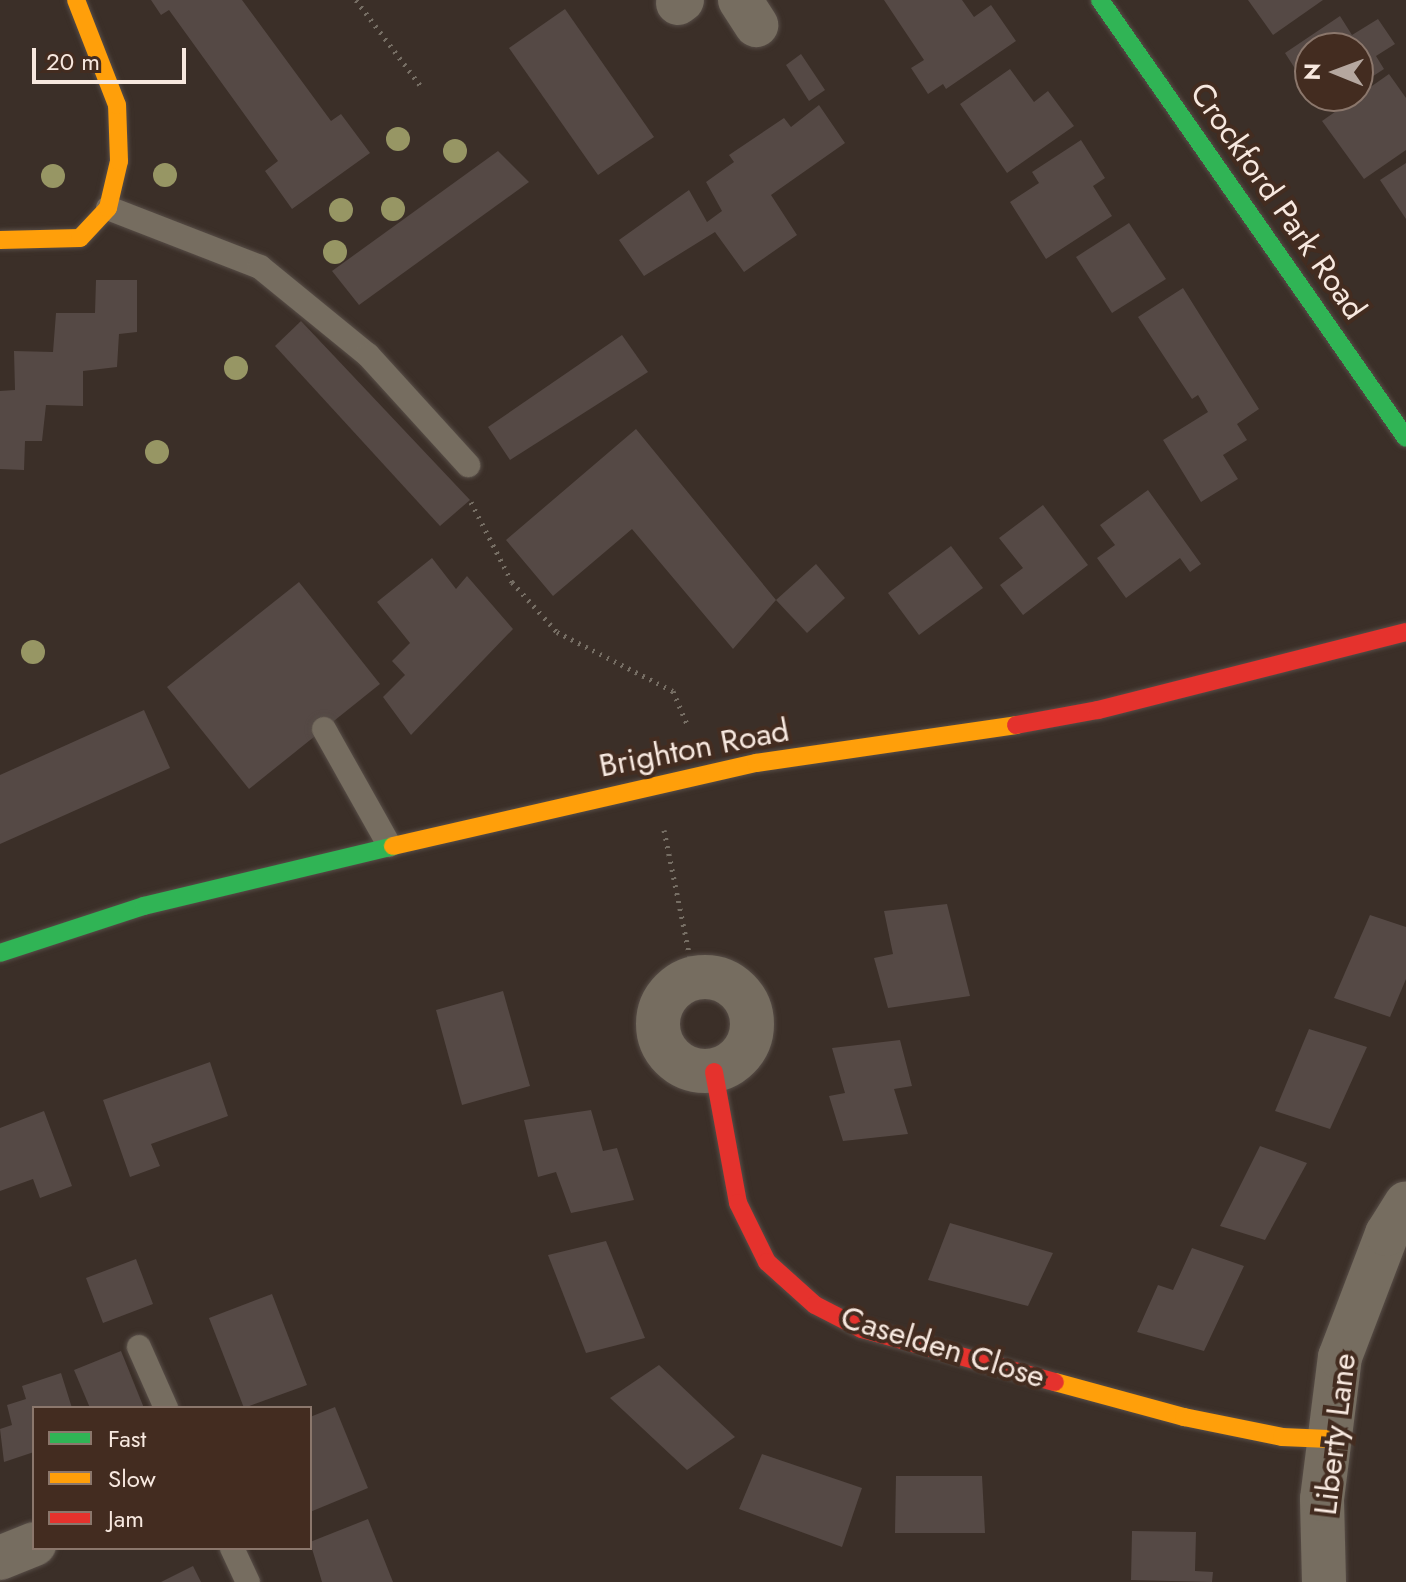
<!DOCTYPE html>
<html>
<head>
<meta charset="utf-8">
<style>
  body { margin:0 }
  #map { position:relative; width:1406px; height:1582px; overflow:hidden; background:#3b2f28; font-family:Jost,sans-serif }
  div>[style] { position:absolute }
  .building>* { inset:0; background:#554945 }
  .path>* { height:5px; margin-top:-2.5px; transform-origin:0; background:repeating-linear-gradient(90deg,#766e64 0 2px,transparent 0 8px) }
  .roads { filter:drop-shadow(0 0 2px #574d47) drop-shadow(0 0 2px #574d47) }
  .lane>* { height:24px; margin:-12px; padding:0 12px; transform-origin:12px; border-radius:12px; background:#766d60 }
  .street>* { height:44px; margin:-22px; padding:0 22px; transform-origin:22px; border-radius:22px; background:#766d60 }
  .street>.ring { margin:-22px; padding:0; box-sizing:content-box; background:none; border:44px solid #766d60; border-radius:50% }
  .fast>* { height:18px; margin:-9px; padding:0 9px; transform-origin:9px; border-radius:9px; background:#30b455 }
  .slow>* { height:18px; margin:-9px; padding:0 9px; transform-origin:9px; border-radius:9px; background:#ff9f0a }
  .jam>* { height:18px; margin:-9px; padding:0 9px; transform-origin:9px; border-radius:9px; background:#e5322d }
  .trees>* { width:24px; height:24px; margin:-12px; border-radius:50%; background:#979664 }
  span { translate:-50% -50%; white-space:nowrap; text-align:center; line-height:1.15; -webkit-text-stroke:8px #432c20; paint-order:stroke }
  .street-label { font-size:32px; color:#f7e8df }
  .legend { position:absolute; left:32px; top:1406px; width:280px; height:144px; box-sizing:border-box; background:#432c20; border:2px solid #8b776c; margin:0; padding:10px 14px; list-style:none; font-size:24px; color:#f7e8df }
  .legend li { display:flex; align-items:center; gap:16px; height:40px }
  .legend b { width:40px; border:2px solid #8b776c }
  .north { position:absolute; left:1294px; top:32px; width:80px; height:80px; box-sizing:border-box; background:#432c20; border:2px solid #8b776c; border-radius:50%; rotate:271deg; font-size:22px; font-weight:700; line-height:32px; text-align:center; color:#f7e8df }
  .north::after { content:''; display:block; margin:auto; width:28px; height:36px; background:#b5a79f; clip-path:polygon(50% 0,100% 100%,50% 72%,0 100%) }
  .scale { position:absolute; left:32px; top:48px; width:154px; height:36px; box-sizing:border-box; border:4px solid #f7e8df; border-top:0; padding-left:10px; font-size:24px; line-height:28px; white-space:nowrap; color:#f7e8df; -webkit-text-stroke:6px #432c20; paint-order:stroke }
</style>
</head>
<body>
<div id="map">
  <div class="building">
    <div style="clip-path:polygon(151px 0,242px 0,331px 121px,341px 114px,370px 153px,292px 209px,265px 171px,278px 161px,169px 10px,161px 15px)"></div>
    <div style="clip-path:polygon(884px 0,962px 0,974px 17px,991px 5px,1016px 41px,946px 89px,943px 84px,928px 94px,911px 68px,924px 60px)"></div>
    <div style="clip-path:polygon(1248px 0,1323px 0,1273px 35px)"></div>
    <div style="clip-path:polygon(565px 9px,654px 137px,598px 175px,509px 48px)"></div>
    <div style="clip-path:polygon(1340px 16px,1352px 35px,1378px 19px,1395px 44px,1376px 56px,1384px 69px,1358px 86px,1358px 48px,1310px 48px,1310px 92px,1285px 53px)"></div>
    <div style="clip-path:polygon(801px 54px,825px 90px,809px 101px,786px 65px)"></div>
    <div style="clip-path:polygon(1010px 69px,1034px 102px,1048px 91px,1074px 126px,1007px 173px,960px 104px)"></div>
    <div style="clip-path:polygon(1389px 74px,1406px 98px,1406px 150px,1364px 179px,1322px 121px)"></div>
    <div style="clip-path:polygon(1313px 96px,1342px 96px,1322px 110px)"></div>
    <div style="clip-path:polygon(819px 105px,845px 143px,771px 195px,797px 235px,744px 272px,715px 232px,644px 276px,619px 240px,689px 190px,707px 222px,722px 211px,706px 182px,734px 162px,729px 155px,784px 118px,791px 127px)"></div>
    <div style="clip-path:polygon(1081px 140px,1105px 178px,1093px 186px,1112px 216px,1046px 259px,1010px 202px,1039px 183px,1032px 172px)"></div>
    <div style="clip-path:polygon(498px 151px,529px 182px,359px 305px,332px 271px)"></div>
    <div style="clip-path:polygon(1406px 163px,1406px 219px,1380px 180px)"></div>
    <div style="clip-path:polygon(1129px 223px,1166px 279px,1112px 313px,1076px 257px)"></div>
    <div style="clip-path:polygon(96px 280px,137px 280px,137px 332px,119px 334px,117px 367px,83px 371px,83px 406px,46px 405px,42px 441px,25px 441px,24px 470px,0 469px,0 391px,15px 390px,14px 351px,53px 352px,56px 313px,95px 313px)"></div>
    <div style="clip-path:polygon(1183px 288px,1259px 409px,1237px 424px,1247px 440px,1223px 455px,1238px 479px,1201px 502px,1163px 440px,1208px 412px,1198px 395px,1192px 399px,1138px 317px)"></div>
    <div style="clip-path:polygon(301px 321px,470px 500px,440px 526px,275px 346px)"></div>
    <div style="clip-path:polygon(622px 335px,648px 372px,510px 460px,488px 427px)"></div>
    <div style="clip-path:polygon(636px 429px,776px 600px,733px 649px,632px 529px,553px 596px,506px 540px)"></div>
    <div style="clip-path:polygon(1148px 490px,1201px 564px,1190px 572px,1180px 558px,1126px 598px,1097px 558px,1115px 545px,1100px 525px)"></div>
    <div style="clip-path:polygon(1043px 505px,1088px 565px,1023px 615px,1000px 585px,1023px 568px,999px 538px)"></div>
    <div style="clip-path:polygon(951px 546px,983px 588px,919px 635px,888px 593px)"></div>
    <div style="clip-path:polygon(432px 558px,456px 589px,467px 576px,513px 629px,411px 735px,383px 697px,405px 675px,392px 661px,410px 643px,377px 602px)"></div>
    <div style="clip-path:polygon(816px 564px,845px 598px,807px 633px,776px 600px)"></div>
    <div style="clip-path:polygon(299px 582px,380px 684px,249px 789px,167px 687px)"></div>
    <div style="clip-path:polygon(144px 710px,170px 768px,0 844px,0 775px)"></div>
    <div style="clip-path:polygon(947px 904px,970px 996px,888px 1008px,874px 958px,893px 954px,884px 911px)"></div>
    <div style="clip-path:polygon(1370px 915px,1406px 927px,1406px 979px,1390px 1017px,1334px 998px)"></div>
    <div style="clip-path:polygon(503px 991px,530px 1086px,462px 1105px,436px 1010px)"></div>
    <div style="clip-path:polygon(1309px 1029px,1367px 1047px,1330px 1129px,1275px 1111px)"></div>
    <div style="clip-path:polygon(900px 1040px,912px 1086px,894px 1089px,908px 1134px,843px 1141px,829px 1096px,845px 1093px,832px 1048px)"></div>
    <div style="clip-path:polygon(210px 1062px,228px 1116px,151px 1144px,160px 1166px,130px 1177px,103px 1100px)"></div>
    <div style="clip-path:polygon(591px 1110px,603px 1151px,617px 1148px,634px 1200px,571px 1213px,556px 1172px,538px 1177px,524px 1120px)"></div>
    <div style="clip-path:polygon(44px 1111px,72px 1186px,40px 1198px,33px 1179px,0 1191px,0 1128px)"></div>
    <div style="clip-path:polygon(1260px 1146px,1307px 1163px,1265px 1240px,1220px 1226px)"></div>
    <div style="clip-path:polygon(950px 1223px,1053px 1253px,1028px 1306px,928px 1280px)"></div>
    <div style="clip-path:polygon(606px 1241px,645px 1338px,586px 1353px,548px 1255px)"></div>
    <div style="clip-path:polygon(1192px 1248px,1244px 1266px,1204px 1351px,1137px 1332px,1158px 1285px,1173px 1290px)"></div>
    <div style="clip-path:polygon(136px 1259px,153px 1304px,103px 1323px,86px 1278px)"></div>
    <div style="clip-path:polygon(272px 1294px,307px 1385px,244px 1408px,209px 1318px)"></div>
    <div style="clip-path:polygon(121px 1351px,144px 1408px,90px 1408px,74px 1370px)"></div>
    <div style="clip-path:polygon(659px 1365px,735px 1437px,687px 1470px,610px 1398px)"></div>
    <div style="clip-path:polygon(61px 1373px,72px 1408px,34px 1408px,34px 1452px,4px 1462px,0 1429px,12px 1425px,7px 1405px,26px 1399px,22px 1386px)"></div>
    <div style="clip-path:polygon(335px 1407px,368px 1488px,310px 1512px,310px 1417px)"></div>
    <div style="clip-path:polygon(762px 1454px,862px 1488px,842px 1547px,739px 1509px)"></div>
    <div style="clip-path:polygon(896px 1476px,982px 1476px,985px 1533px,895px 1533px)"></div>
    <div style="clip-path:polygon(368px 1519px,393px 1582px,322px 1582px,310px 1542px)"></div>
    <div style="clip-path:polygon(1132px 1531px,1196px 1532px,1195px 1571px,1213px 1572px,1212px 1582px,1131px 1580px)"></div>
    <div style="clip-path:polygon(193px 1566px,201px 1582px,161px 1582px)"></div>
  </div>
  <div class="path">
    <div style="left:356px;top:0;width:111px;rotate:53deg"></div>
    <div style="left:471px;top:502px;width:90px;rotate:62.9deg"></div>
    <div style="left:512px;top:582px;width:67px;rotate:48deg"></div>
    <div style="left:557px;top:632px;width:130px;rotate:27deg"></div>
    <div style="left:673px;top:691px;width:38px;rotate:67deg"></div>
    <div style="left:664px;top:830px;width:151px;rotate:78.5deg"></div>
  </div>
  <div class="roads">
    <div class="lane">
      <div style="left:108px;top:208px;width:163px;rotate:21.2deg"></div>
      <div style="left:260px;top:267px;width:139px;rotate:39.2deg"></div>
      <div style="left:368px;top:355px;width:149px;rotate:47.7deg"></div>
      <div style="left:324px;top:729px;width:133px;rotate:60.7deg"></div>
      <div style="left:139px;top:1347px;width:67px;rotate:66.1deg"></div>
      <div style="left:232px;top:1548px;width:38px;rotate:65deg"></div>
    </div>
    <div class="street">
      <div style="left:740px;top:0;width:30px;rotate:57deg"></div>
      <div style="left:678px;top:3px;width:5px;rotate:-37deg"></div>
      <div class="ring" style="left:658px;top:977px;width:50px;height:50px"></div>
      <div style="left:0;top:1558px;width:37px;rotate:-22deg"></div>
      <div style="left:1324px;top:1582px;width:83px;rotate:-91.4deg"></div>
      <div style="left:1322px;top:1499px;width:143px;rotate:-82.8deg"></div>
      <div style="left:1340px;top:1357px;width:132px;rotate:-69.1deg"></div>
      <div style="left:1387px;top:1234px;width:36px;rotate:-58deg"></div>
    </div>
    <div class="fast">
      <div style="left:1100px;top:0;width:534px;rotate:55.06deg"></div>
      <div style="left:0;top:953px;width:151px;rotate:-18.1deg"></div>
      <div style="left:144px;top:906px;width:256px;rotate:-13.5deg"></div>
    </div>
    <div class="slow">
      <div style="left:0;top:240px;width:80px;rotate:-1.4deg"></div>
      <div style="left:80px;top:238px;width:41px;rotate:-47deg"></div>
      <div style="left:108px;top:208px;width:48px;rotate:-76.8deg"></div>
      <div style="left:119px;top:161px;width:56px;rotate:-92deg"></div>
      <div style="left:117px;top:105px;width:113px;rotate:-111.3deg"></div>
      <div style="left:393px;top:846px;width:372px;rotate:-12.9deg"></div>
      <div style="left:756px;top:763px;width:263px;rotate:-8.3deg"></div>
      <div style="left:1055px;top:1382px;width:134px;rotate:15.2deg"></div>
      <div style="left:1184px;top:1417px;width:100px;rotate:11.5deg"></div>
      <div style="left:1282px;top:1437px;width:47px;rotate:2.4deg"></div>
    </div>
    <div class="jam">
      <div style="left:1016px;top:725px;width:83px;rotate:-10.4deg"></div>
      <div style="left:1098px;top:710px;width:318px;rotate:-14.2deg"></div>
      <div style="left:714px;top:1072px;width:133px;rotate:79.6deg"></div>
      <div style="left:738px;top:1203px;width:66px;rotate:63.8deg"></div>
      <div style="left:767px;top:1262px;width:64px;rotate:41.9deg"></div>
      <div style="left:815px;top:1305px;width:53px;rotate:27.1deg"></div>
      <div style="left:862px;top:1329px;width:200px;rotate:15.4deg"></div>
    </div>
  </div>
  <div class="trees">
    <div style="left:398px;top:139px"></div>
    <div style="left:455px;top:151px"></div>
    <div style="left:165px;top:175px"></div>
    <div style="left:53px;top:176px"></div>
    <div style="left:393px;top:209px"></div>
    <div style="left:341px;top:210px"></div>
    <div style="left:335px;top:252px"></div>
    <div style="left:236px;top:368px"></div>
    <div style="left:157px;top:452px"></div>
    <div style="left:33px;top:652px"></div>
  </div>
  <div class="street-label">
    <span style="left:1278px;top:201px;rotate:55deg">Crockford Park Road</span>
    <span style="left:694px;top:748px;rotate:-11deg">Brighton Road</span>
    <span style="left:943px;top:1347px;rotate:17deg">Caselden Close</span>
    <span style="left:1335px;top:1434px;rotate:-83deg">Liberty Lane</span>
  </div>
  <ul class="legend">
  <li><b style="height:10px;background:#30b455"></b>Fast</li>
  <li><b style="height:10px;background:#ff9f0a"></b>Slow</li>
  <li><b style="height:10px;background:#e5322d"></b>Jam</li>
  </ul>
  <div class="north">N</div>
  <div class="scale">20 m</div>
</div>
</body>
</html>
